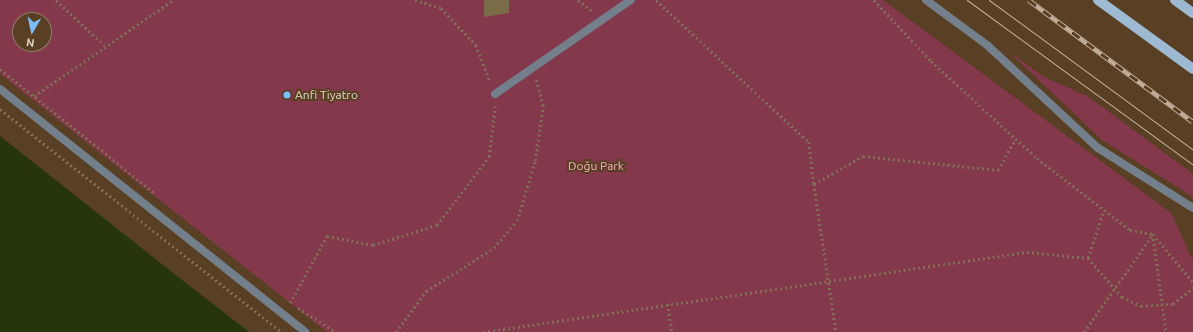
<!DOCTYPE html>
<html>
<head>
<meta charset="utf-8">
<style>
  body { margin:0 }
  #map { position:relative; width:1193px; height:332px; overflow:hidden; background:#593f23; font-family:Ubuntu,sans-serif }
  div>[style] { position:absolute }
  .green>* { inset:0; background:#84384b }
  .water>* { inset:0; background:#26350a }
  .building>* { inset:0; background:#7b6c48 }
  .path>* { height:2.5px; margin-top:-1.25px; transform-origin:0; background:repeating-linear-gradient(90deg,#836c54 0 2px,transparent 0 5px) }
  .minor>* { height:8px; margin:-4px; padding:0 4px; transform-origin:4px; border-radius:4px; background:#73808c }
  .primary>* { height:10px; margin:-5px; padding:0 5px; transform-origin:5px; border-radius:5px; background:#9eb9d2 }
  .tram>* { height:1px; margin:-0.5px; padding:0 0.5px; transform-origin:0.5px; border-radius:0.5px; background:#c2af9c }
  .rail>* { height:4.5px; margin-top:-2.25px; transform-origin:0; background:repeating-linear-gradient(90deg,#593f23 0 9px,#c2af9c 0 18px); box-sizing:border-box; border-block:1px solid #c2af9c }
  .dots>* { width:11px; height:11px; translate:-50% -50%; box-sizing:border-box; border:2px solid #593f23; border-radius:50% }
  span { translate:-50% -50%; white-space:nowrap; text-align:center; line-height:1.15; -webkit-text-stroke:4px #593f23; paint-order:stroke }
  .poi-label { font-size:12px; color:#e6d6c6 }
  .left { translate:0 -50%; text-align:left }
  .park-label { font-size:12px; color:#fab2bf }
  .north { position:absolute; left:12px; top:12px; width:40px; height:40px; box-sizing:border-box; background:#593f23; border:1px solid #917b64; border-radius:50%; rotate:189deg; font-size:11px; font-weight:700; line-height:16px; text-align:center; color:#e6d6c6 }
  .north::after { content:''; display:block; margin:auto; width:14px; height:18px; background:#7cbef9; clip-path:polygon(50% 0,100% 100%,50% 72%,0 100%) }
</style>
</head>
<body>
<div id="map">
  <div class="green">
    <div style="clip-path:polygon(evenodd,0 0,883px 0,1171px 213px,1193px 261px,1193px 332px,327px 332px,0 74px,0 0,20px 20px,44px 20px,44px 44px,20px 44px,20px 20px)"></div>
    <div style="clip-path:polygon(1008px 51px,1044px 77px,1089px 97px,1193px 174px,1193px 197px,1102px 140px)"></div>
  </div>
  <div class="water">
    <div style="clip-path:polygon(0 136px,182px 280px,249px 332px,0 332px)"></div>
  </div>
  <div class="building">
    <div style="clip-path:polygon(484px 0,509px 0,509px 13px,484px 17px)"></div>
  </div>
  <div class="path">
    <div style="left:56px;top:0;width:66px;rotate:43.2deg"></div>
    <div style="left:415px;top:0;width:27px;rotate:17deg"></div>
    <div style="left:441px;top:8px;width:51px;rotate:46.6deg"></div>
    <div style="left:476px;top:45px;width:40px;rotate:69deg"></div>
    <div style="left:578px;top:0;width:20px;rotate:37deg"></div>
    <div style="left:656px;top:0;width:209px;rotate:42.9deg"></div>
    <div style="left:809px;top:142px;width:42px;rotate:83.2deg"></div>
    <div style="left:814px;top:184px;width:56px;rotate:-29.7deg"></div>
    <div style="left:863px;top:156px;width:136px;rotate:5.9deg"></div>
    <div style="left:998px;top:170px;width:35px;rotate:-61deg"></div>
    <div style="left:874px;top:0;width:83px;rotate:46.9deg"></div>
    <div style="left:931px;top:61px;width:144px;rotate:42.5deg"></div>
    <div style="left:1037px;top:158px;width:118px;rotate:37.7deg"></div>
    <div style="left:1130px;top:230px;width:23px;rotate:10deg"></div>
    <div style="left:1153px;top:234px;width:62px;rotate:50.2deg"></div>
    <div style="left:0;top:69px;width:198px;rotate:38.7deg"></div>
    <div style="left:34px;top:96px;width:169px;rotate:-34.6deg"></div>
    <div style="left:0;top:109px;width:359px;rotate:38.4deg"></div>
    <div style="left:814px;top:184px;width:150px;rotate:81.5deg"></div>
    <div style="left:1088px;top:258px;width:48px;rotate:-71.9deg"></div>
    <div style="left:290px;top:303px;width:77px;rotate:-61.1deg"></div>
    <div style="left:327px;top:236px;width:47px;rotate:11.1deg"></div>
    <div style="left:373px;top:245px;width:67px;rotate:-17.4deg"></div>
    <div style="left:437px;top:225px;width:86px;rotate:-52.6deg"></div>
    <div style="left:489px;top:157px;width:51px;rotate:-83.3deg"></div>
    <div style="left:668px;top:304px;width:28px;rotate:82deg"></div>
    <div style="left:298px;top:308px;width:45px;rotate:32.3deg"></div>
    <div style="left:396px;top:332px;width:51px;rotate:-53.8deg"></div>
    <div style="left:426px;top:291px;width:80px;rotate:-32.3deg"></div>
    <div style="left:494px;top:248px;width:35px;rotate:-50deg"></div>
    <div style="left:517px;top:221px;width:63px;rotate:-73.3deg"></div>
    <div style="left:535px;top:161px;width:56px;rotate:-81.7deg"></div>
    <div style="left:543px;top:106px;width:27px;rotate:-105deg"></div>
    <div style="left:483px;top:332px;width:550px;rotate:-8.37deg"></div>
    <div style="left:1027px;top:252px;width:61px;rotate:5.6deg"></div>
    <div style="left:1088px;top:258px;width:52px;rotate:48.9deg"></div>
    <div style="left:1122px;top:297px;width:21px;rotate:25deg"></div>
    <div style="left:1141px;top:306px;width:32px;rotate:-4deg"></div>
    <div style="left:1173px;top:304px;width:26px;rotate:-39deg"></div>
    <div style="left:1084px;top:332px;width:120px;rotate:-54.9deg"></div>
    <div style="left:1153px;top:234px;width:99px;rotate:82.4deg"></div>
  </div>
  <div class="minor">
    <div style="left:926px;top:0;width:76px;rotate:36.4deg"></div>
    <div style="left:987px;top:45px;width:151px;rotate:42.9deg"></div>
    <div style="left:1098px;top:148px;width:112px;rotate:32.3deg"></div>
    <div style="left:0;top:89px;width:390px;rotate:38.5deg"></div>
    <div style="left:495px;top:94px;width:165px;rotate:-34.7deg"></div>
  </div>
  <div class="primary">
    <div style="left:1098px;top:0;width:117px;rotate:36deg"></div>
    <div style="left:1175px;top:0;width:22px;rotate:36deg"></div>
  </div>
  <div class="tram">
    <div style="left:967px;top:0;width:280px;rotate:36.1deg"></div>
    <div style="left:989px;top:0;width:253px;rotate:36.3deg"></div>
  </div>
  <div class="rail">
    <div style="left:1029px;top:0;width:204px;rotate:36.6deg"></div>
  </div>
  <div class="dots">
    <div style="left:287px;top:95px;background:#7cbef9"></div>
  </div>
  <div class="poi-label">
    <span class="left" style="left:295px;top:95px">Anfi Tiyatro</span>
  </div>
  <div class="park-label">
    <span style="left:596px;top:166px">Doğu Park</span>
  </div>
  <div class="north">N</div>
</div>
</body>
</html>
